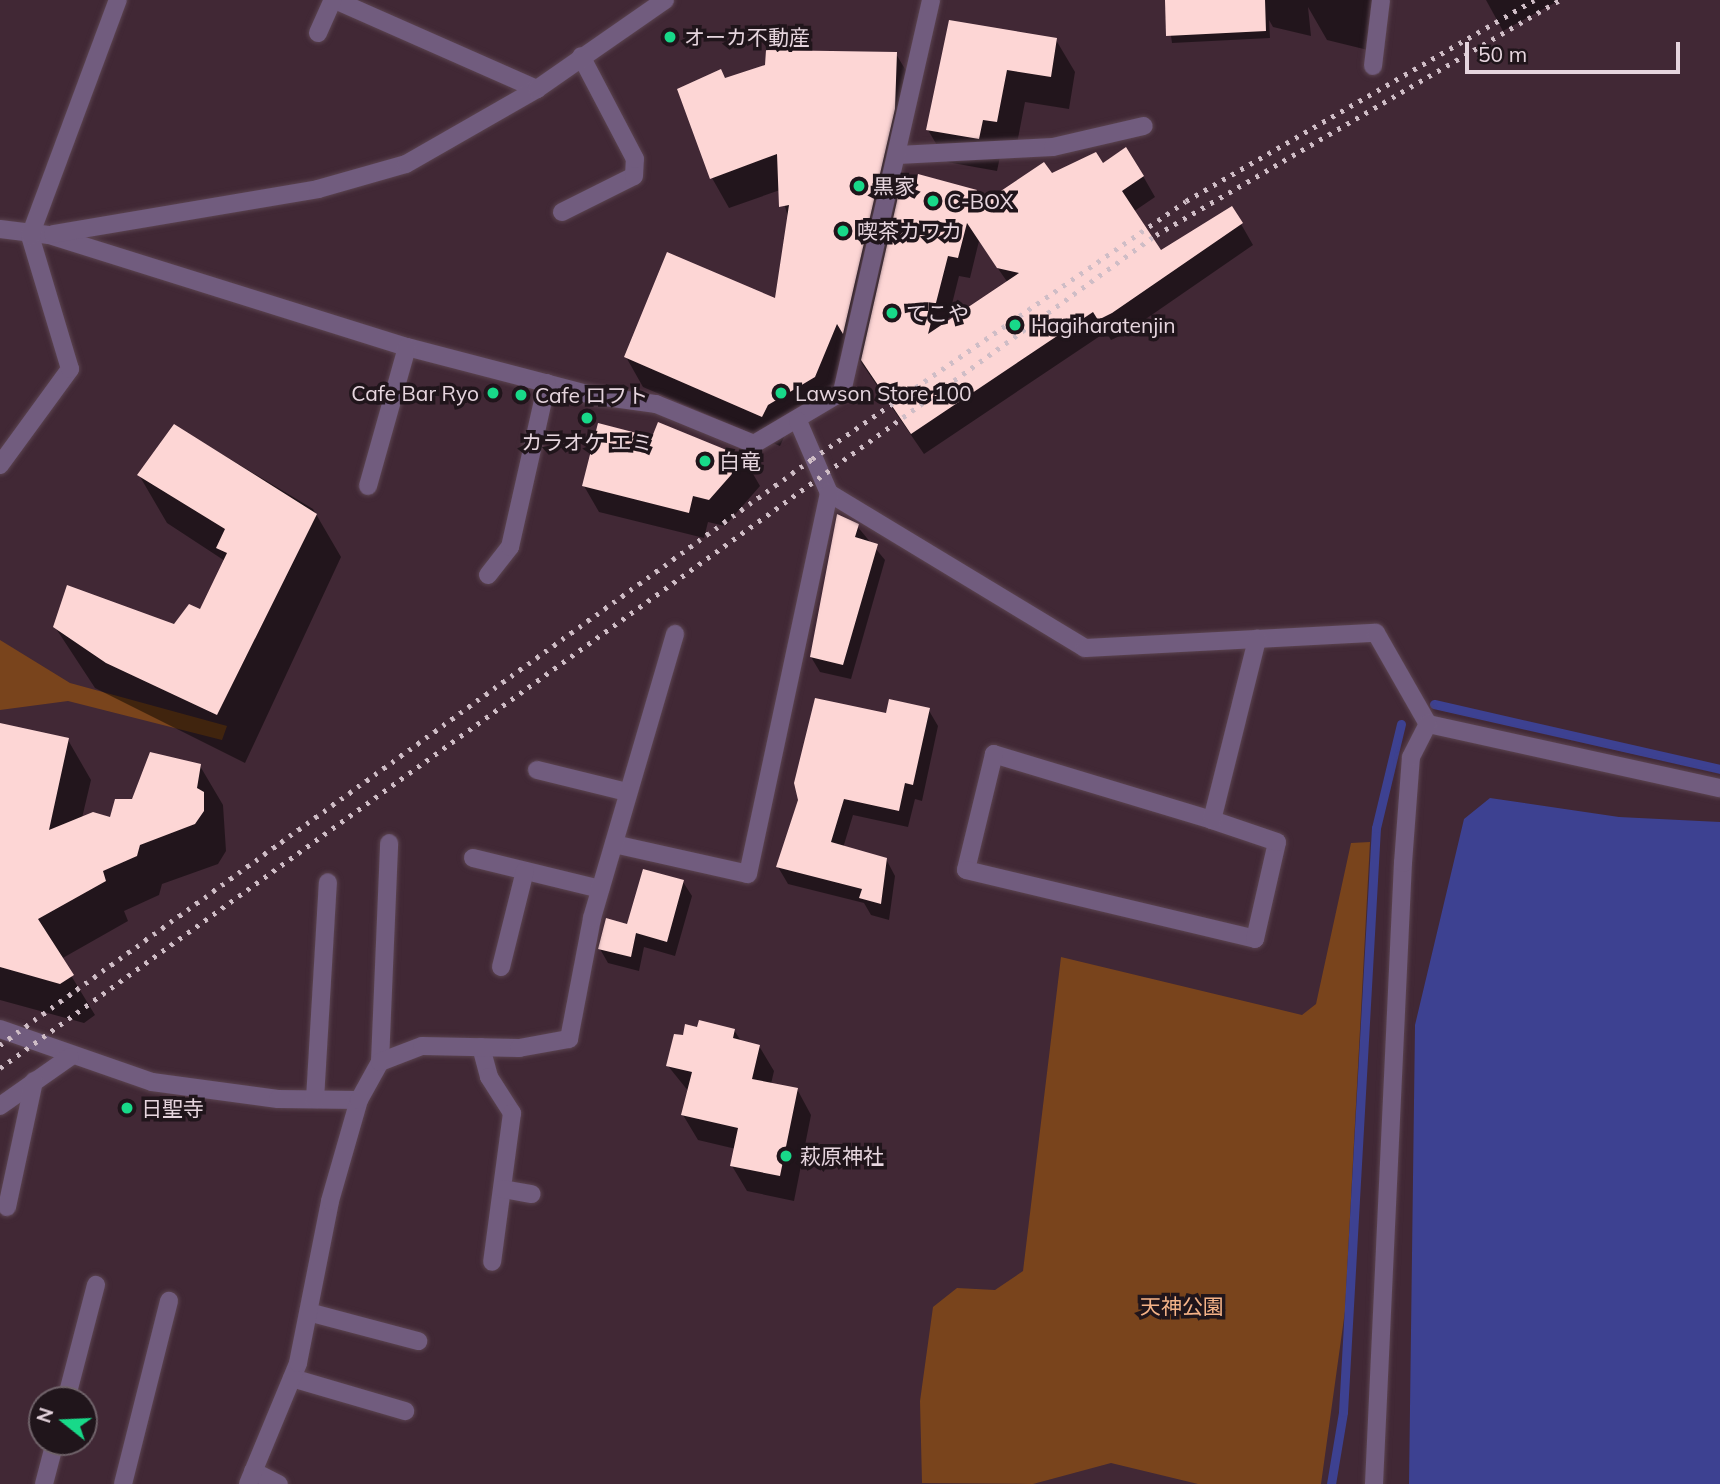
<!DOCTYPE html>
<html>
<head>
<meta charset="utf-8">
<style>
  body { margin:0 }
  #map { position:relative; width:1720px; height:1484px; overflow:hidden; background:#412835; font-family:Mulish,"Noto Sans JP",sans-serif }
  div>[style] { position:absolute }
  .green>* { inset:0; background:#79441c }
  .water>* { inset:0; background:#3d4191 }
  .shadow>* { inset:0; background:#0007 }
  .stream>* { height:9px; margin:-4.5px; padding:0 4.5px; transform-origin:4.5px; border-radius:4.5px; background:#3d4191 }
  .building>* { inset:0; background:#fdd6d5 }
  .roads { filter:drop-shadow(0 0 2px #5b4450) drop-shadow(0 0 2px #5b4450) }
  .minor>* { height:18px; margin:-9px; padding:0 9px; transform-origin:9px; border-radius:9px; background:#715c7e }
  .rail>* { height:5px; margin-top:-2.5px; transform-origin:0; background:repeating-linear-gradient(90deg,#cfbdc6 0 3.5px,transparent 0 10.5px) }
  .dots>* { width:19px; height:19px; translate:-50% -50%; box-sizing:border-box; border:4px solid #20151b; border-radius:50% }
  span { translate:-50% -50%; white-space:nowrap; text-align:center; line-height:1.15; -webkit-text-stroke:7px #20151b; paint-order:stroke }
  .poi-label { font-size:21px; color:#e6d5de }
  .left { translate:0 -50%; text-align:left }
  .right { translate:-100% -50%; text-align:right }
  .park-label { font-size:21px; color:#f4b287 }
  .north { position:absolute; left:28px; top:1386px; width:70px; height:70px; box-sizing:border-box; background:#20151b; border:2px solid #6f6269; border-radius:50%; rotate:288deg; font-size:19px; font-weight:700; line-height:28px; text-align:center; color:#e6d5de }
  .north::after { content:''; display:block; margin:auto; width:24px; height:32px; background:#18d989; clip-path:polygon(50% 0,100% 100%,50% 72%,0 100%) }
  .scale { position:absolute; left:1465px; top:42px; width:215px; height:32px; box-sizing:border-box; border:4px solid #e6d5de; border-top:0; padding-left:9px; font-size:21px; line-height:24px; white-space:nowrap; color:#e6d5de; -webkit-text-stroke:5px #20151b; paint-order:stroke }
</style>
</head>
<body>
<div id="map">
  <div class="green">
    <div style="clip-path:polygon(0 640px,70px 683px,227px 726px,222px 740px,68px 701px,0 710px)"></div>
    <div style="clip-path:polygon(1370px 842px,1345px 1311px,1321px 1484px,1198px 1484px,1111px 1463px,1033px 1484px,922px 1483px,920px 1401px,933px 1307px,957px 1288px,995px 1290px,1023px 1271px,1061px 957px,1302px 1015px,1316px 1004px,1351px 843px)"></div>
  </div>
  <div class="water">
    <div style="clip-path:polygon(1490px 798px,1619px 817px,1720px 822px,1720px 1484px,1409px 1484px,1415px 1025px,1464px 819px)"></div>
  </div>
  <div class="shadow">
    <div style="clip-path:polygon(1166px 0,1388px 0,1376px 52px,1327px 40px,1308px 7px,1311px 36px,1273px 27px,1269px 20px,1270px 38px,1172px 43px)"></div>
    <div style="clip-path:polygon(1486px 0,1560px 0,1503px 31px)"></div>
    <div style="clip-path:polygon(951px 22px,1056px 40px,1075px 72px,1069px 109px,1025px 102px,1015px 154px,1001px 152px,997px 171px,947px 162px,928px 130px)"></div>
    <div style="clip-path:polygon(evenodd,896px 54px,914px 84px,899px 193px,976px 191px,983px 205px,1051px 175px,1103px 165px,1143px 176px,1155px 197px,1133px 212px,1160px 252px,1241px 224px,1253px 245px,1124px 334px,1111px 340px,1106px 332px,924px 454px,854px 352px,832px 408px,785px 435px,780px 446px,643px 387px,626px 357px,777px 300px,789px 220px,780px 190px,729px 208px,712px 178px,725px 80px,896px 54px,979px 241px,1008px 283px,947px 324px,959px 276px,970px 278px,979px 241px)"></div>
    <div style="clip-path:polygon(659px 425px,745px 460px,760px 486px,725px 526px,708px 522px,704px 538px,599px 512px,584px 486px,653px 439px)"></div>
    <div style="clip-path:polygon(175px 426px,313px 509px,341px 557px,245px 763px,95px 688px,55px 627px,175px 626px,200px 612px,225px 561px,167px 523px,139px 475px)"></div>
    <div style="clip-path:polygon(857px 526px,885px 560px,851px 679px,820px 672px,811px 657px)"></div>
    <div style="clip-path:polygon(928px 709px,938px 726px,922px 801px,915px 799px,908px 827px,853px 815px,843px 848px,886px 859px,895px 876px,889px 920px,871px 915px,864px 903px,788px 884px,778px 867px,887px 715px)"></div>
    <div style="clip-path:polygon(0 725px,68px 740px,91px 780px,82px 818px,111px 819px,200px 766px,223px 805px,226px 851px,218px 864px,162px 884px,159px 895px,124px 911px,128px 921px,61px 959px,95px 1015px,84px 1023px,0 1000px)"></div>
    <div style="clip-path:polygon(683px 882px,692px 896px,675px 956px,644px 947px,639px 971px,608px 963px,600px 949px)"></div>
    <div style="clip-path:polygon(734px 1030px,741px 1041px,759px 1046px,774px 1071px,771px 1084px,797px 1089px,811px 1115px,794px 1201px,747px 1191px,732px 1166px,736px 1149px,698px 1140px,683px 1115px,689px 1092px,668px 1066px)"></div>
  </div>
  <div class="stream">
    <div style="left:1434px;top:704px;width:293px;rotate:12.8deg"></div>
    <div style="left:1331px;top:1484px;width:73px;rotate:-80.5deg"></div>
    <div style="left:1343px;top:1412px;width:585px;rotate:-86.77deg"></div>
    <div style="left:1376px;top:828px;width:107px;rotate:-76.5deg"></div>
  </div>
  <div class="building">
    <div style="clip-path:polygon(1165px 0,1265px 0,1266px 31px,1166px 36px)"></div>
    <div style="clip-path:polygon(949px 20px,1057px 38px,1051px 77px,1007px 70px,997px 122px,983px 120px,979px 139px,926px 130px)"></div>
    <div style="clip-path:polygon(766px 50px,897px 52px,895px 109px,843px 334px,837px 324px,815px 377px,768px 405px,762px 417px,624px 357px,667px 252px,775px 298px,789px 205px,779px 207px,777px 154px,710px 179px,677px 89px,721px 69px,725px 78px,765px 65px)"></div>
    <div style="clip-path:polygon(evenodd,1126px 147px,1144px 176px,1122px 191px,1161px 250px,1232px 206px,1243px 223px,1112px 313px,1098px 320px,1093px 312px,911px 434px,861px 360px,899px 192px,915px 193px,918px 174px,977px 190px,971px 211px,1044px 162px,1052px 173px,1096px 152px,1103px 163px,1126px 147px,967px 223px,997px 268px,1019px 273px,928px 334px,948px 256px,958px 258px,967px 223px)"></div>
    <div style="clip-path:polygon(658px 422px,746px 458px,709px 500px,693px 496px,689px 513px,582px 486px,598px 423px,652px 437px)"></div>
    <div style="clip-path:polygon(174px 424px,317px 514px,217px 715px,106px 663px,53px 627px,67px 585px,174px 624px,189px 604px,200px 609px,227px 553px,216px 548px,225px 529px,137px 475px)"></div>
    <div style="clip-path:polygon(837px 514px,859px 524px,855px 537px,878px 544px,843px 665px,810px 657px)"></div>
    <div style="clip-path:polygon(815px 698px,886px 713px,889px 699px,930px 708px,913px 785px,905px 783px,899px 811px,844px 799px,831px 842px,887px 858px,881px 904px,859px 898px,862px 889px,776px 867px,798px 800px,794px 783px)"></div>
    <div style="clip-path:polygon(0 723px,69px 738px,49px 830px,93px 812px,110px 817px,115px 799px,132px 799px,150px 752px,201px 764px,197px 788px,204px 792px,204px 811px,195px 824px,140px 845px,137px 856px,103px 871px,106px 881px,38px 919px,74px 975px,60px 984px,0 967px)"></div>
    <div style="clip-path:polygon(643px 869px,684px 880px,667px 942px,636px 933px,631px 957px,598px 949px,606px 918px,627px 924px)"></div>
    <div style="clip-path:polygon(699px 1020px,735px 1029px,733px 1038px,760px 1045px,752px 1079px,798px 1088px,780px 1176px,730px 1166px,738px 1128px,681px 1115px,692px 1072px,666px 1066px,674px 1034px,683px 1035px,685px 1024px,697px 1027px)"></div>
  </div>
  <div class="roads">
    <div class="minor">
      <div style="left:335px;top:0;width:221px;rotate:23.8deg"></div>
      <div style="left:318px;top:33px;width:36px;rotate:-66deg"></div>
      <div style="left:1373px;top:66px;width:66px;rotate:-83.1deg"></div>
      <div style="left:898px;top:155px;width:155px;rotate:-3deg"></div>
      <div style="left:1053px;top:147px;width:93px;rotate:-13deg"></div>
      <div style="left:562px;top:212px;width:80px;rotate:-26.6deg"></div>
      <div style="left:634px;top:176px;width:17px;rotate:-87deg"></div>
      <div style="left:635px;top:159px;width:116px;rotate:-117.7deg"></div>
      <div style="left:0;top:229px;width:49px;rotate:7deg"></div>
      <div style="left:49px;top:235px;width:375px;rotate:17.4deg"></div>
      <div style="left:407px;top:347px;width:190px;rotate:14.6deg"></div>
      <div style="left:591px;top:395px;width:66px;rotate:7.9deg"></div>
      <div style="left:656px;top:404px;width:106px;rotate:22.2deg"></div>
      <div style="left:754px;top:444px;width:102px;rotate:-30.6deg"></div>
      <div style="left:842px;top:392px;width:402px;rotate:-77.2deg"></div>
      <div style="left:53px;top:234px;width:269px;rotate:-9.6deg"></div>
      <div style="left:318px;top:189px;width:91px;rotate:-15.9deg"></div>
      <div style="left:406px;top:164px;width:151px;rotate:-29.8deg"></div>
      <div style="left:537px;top:89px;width:156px;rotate:-34.8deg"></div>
      <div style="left:798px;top:421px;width:78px;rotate:66.7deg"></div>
      <div style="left:829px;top:493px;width:299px;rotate:31.2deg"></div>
      <div style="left:1085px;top:648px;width:291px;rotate:-3deg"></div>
      <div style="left:1376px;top:633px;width:105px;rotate:60.3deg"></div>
      <div style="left:1428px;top:724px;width:299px;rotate:12.4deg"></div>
      <div style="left:0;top:465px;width:119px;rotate:-53.9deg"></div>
      <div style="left:70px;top:369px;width:139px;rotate:-106.7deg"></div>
      <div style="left:30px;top:236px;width:252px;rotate:-69.6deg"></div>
      <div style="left:368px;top:486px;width:144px;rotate:-74.3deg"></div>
      <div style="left:488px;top:575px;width:36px;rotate:-52deg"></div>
      <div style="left:510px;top:547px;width:168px;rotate:-77.3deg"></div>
      <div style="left:537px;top:770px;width:93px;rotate:13.7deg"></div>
      <div style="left:1212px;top:820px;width:228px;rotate:-163.2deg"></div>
      <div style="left:994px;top:754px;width:119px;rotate:103.6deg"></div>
      <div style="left:966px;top:870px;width:297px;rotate:13.4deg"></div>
      <div style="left:1255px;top:939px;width:99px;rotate:-77.2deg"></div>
      <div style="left:1277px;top:842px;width:69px;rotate:-161.3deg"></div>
      <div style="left:1212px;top:820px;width:187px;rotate:-76deg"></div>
      <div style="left:614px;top:844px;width:137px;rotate:12.6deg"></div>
      <div style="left:748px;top:874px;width:390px;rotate:-78deg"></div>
      <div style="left:473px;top:858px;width:131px;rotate:13.7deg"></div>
      <div style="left:501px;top:967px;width:99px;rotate:-76deg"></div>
      <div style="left:0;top:1029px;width:161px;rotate:19.2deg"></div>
      <div style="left:152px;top:1082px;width:127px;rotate:7.7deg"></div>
      <div style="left:278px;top:1099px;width:81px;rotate:0.7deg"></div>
      <div style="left:481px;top:1047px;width:31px;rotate:75deg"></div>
      <div style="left:489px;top:1077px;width:43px;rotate:57.4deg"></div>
      <div style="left:512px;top:1113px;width:150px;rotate:97.6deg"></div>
      <div style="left:380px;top:1062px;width:219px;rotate:-87.6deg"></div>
      <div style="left:315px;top:1099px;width:217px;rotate:-86.6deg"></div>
      <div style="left:0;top:1106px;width:85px;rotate:-35deg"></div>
      <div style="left:503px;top:1189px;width:29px;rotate:10deg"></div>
      <div style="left:7px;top:1207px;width:129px;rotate:-77.9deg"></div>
      <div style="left:312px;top:1313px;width:110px;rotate:14.8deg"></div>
      <div style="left:292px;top:1378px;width:118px;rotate:16.3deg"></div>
      <div style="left:66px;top:1400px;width:119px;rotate:-75.4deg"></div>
      <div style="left:253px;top:1471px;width:29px;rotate:27deg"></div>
      <div style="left:44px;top:1484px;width:43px;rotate:-75.3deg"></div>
      <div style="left:123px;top:1484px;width:189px;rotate:-75.9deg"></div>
      <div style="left:248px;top:1484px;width:131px;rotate:-67.5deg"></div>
      <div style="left:298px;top:1363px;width:165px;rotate:-78.8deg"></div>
      <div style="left:330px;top:1201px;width:105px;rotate:-74deg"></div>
      <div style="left:359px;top:1100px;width:43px;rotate:-61.1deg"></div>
      <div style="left:380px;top:1062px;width:45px;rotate:-20.9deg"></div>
      <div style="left:422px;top:1046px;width:97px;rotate:1.2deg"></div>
      <div style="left:519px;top:1048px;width:51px;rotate:-10.2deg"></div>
      <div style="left:569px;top:1039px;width:123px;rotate:-79.2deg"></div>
      <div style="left:592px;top:918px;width:296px;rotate:-73.7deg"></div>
      <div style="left:1374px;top:1484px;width:622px;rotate:-87.33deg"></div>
      <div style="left:1403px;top:863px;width:106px;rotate:-85.7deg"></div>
      <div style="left:1411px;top:757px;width:37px;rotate:-63deg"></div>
    </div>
  </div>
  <div class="rail">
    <div style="left:0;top:1045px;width:1001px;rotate:-35.82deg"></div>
    <div style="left:812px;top:459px;width:454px;rotate:-34.6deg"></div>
    <div style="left:1186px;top:201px;width:402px;rotate:-30deg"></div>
    <div style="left:0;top:1068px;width:1425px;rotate:-35.78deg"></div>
    <div style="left:1156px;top:235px;width:467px;rotate:-30.2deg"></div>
  </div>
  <div class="dots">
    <div style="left:670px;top:37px;background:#18d989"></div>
    <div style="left:859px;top:186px;background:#18d989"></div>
    <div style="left:933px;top:201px;background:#18d989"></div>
    <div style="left:843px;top:231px;background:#18d989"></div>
    <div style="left:892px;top:313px;background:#18d989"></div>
    <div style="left:1015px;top:325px;background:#18d989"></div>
    <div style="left:493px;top:393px;background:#18d989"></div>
    <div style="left:781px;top:393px;background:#18d989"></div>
    <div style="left:521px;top:395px;background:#18d989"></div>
    <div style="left:587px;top:418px;background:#18d989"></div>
    <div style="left:705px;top:461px;background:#18d989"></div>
    <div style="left:127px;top:1108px;background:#18d989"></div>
    <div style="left:786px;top:1156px;background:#18d989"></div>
  </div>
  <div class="poi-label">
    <span class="left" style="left:684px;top:37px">オーカ不動産</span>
    <span class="left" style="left:873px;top:186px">黒家</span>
    <span class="left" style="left:947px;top:201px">C-BOX</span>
    <span class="left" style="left:857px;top:231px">喫茶カワカ</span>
    <span class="left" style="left:906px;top:313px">てこや</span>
    <span class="left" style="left:1031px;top:325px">Hagiharatenjin</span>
    <span class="right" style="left:479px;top:393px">Cafe Bar Ryo</span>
    <span class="left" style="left:795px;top:393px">Lawson Store 100</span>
    <span class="left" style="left:535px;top:395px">Cafe ロフト</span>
    <span style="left:587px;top:442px">カラオケ エミ</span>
    <span class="left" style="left:719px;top:461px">白竜</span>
    <span class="left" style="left:141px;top:1108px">日聖寺</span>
    <span class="left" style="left:800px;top:1156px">萩原神社</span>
  </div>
  <div class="park-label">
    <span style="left:1182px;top:1306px">天神公園</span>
  </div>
  <div class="north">N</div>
  <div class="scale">50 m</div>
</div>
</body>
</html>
